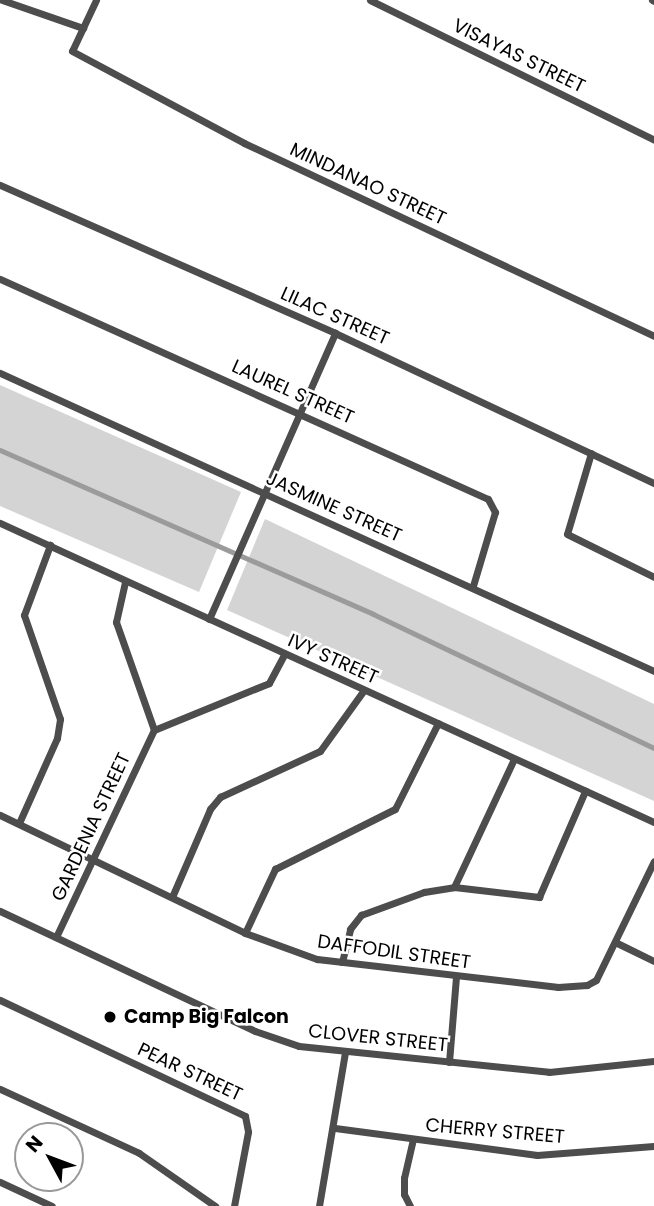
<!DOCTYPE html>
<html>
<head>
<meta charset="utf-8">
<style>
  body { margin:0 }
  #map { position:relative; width:654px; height:1206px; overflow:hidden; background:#fff; font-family:Poppins,sans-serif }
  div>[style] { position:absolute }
  .green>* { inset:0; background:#d4d4d4 }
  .stream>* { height:5px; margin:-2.5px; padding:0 2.5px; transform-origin:2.5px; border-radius:2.5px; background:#9b9b9b }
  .street>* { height:7px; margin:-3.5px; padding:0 3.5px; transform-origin:3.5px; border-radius:3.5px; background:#4d4d4d }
  .dots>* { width:19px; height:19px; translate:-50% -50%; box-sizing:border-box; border:4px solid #fff; border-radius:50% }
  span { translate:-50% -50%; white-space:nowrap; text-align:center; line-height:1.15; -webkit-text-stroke:5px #fff; paint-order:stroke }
  .street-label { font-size:19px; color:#000 }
  .poi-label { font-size:19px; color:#000; font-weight:700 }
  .left { translate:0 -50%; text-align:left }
  .north { position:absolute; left:14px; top:1122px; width:70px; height:70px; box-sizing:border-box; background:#fff; border:2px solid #999; border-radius:50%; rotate:311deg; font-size:19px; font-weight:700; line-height:28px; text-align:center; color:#000 }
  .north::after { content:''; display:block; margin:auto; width:24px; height:32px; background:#000; clip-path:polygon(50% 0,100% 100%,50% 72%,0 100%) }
</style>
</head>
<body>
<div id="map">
  <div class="green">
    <div style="clip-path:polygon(0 385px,241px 492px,199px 592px,0 506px)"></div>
    <div style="clip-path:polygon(265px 519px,654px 704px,654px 801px,227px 610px)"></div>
  </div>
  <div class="stream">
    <div style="left:0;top:450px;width:407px;rotate:23.7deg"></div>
    <div style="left:373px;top:614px;width:311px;rotate:25.5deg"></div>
  </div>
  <div class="street">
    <div style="left:2px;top:0;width:86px;rotate:19.1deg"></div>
    <div style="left:96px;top:0;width:56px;rotate:115.2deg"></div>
    <div style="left:72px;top:51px;width:195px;rotate:28.1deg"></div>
    <div style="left:244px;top:143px;width:453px;rotate:25.2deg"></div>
    <div style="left:370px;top:0;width:317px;rotate:26.2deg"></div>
    <div style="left:652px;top:0;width:2px;rotate:27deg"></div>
    <div style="left:0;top:185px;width:366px;rotate:23.8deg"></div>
    <div style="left:335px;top:333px;width:353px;rotate:25.2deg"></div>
    <div style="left:0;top:279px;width:535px;rotate:24.27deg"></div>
    <div style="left:488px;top:499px;width:15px;rotate:62deg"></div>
    <div style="left:495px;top:512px;width:77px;rotate:106.6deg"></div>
    <div style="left:0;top:373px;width:719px;rotate:24.5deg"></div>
    <div style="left:591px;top:453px;width:84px;rotate:106.5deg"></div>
    <div style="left:567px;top:534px;width:97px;rotate:26.3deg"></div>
    <div style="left:0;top:523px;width:719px;rotate:24.57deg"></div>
    <div style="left:125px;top:582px;width:41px;rotate:102.7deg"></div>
    <div style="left:116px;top:622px;width:114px;rotate:70.6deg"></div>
    <div style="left:209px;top:619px;width:313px;rotate:-66.2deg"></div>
    <div style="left:0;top:815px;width:272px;rotate:25.7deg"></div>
    <div style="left:245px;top:933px;width:77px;rotate:19.9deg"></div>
    <div style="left:317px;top:959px;width:243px;rotate:6.6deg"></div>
    <div style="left:558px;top:987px;width:29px;rotate:-4deg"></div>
    <div style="left:587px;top:985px;width:10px;rotate:-29deg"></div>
    <div style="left:596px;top:980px;width:132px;rotate:-64deg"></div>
    <div style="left:19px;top:823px;width:93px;rotate:-65.9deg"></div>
    <div style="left:57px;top:738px;width:19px;rotate:-81deg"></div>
    <div style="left:60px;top:719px;width:110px;rotate:-109.1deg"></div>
    <div style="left:24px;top:615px;width:75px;rotate:-69.6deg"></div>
    <div style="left:454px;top:887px;width:141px;rotate:-64.9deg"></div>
    <div style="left:172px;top:897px;width:96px;rotate:-66.6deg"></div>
    <div style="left:210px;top:809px;width:16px;rotate:-50deg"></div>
    <div style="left:220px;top:797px;width:110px;rotate:-24.7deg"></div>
    <div style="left:320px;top:751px;width:75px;rotate:-54.2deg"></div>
    <div style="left:0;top:911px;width:282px;rotate:25.2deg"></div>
    <div style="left:255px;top:1031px;width:46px;rotate:18.8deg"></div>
    <div style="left:299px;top:1046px;width:251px;rotate:5.9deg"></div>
    <div style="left:549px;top:1072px;width:106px;rotate:-6deg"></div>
    <div style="left:245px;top:933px;width:71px;rotate:-64.9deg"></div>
    <div style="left:275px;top:869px;width:134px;rotate:-26.6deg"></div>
    <div style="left:395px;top:809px;width:96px;rotate:-63.4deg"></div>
    <div style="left:56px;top:937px;width:229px;rotate:-64.7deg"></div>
    <div style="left:154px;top:730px;width:124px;rotate:-22.2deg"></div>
    <div style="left:269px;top:683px;width:32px;rotate:-62deg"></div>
    <div style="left:615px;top:942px;width:43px;rotate:26deg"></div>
    <div style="left:342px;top:962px;width:34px;rotate:-76deg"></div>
    <div style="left:350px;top:929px;width:18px;rotate:-52deg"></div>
    <div style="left:361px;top:915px;width:67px;rotate:-20.1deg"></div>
    <div style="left:424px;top:892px;width:30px;rotate:-9deg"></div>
    <div style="left:454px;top:887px;width:86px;rotate:6.7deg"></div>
    <div style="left:539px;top:897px;width:116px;rotate:-66.5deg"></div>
    <div style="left:0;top:1000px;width:271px;rotate:25.3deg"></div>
    <div style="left:245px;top:1116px;width:16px;rotate:79deg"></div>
    <div style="left:248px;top:1132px;width:75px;rotate:100.7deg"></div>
    <div style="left:449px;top:1062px;width:86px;rotate:-85.3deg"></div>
    <div style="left:0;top:1089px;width:153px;rotate:24.7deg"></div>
    <div style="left:139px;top:1153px;width:93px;rotate:34.9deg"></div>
    <div style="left:335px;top:1128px;width:204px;rotate:7.6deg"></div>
    <div style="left:537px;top:1155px;width:117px;rotate:-4.4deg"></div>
    <div style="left:0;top:1182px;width:57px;rotate:24.8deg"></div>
    <div style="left:319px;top:1206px;width:156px;rotate:-80.4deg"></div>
    <div style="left:410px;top:1206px;width:13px;rotate:-117deg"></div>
    <div style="left:404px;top:1194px;width:16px;rotate:-90deg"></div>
    <div style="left:404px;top:1178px;width:39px;rotate:-77deg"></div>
  </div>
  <div class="dots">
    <div style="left:110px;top:1017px;background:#000"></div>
  </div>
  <div class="street-label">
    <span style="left:519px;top:56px;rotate:26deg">VISAYAS STREET</span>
    <span style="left:368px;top:184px;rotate:25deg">MINDANAO STREET</span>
    <span style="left:335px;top:316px;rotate:24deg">LILAC STREET</span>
    <span style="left:293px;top:392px;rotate:24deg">LAUREL STREET</span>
    <span style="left:334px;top:507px;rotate:24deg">JASMINE STREET</span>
    <span style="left:333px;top:659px;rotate:24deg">IVY STREET</span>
    <span style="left:91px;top:827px;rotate:-65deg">GARDENIA STREET</span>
    <span style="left:394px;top:952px;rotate:8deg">DAFFODIL STREET</span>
    <span style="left:378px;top:1038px;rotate:6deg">CLOVER STREET</span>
    <span style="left:190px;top:1072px;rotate:25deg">PEAR STREET</span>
    <span style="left:495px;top:1131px;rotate:5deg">CHERRY STREET</span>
  </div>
  <div class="poi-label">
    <span class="left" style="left:124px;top:1017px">Camp Big Falcon</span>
  </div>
  <div class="north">N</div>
</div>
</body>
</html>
